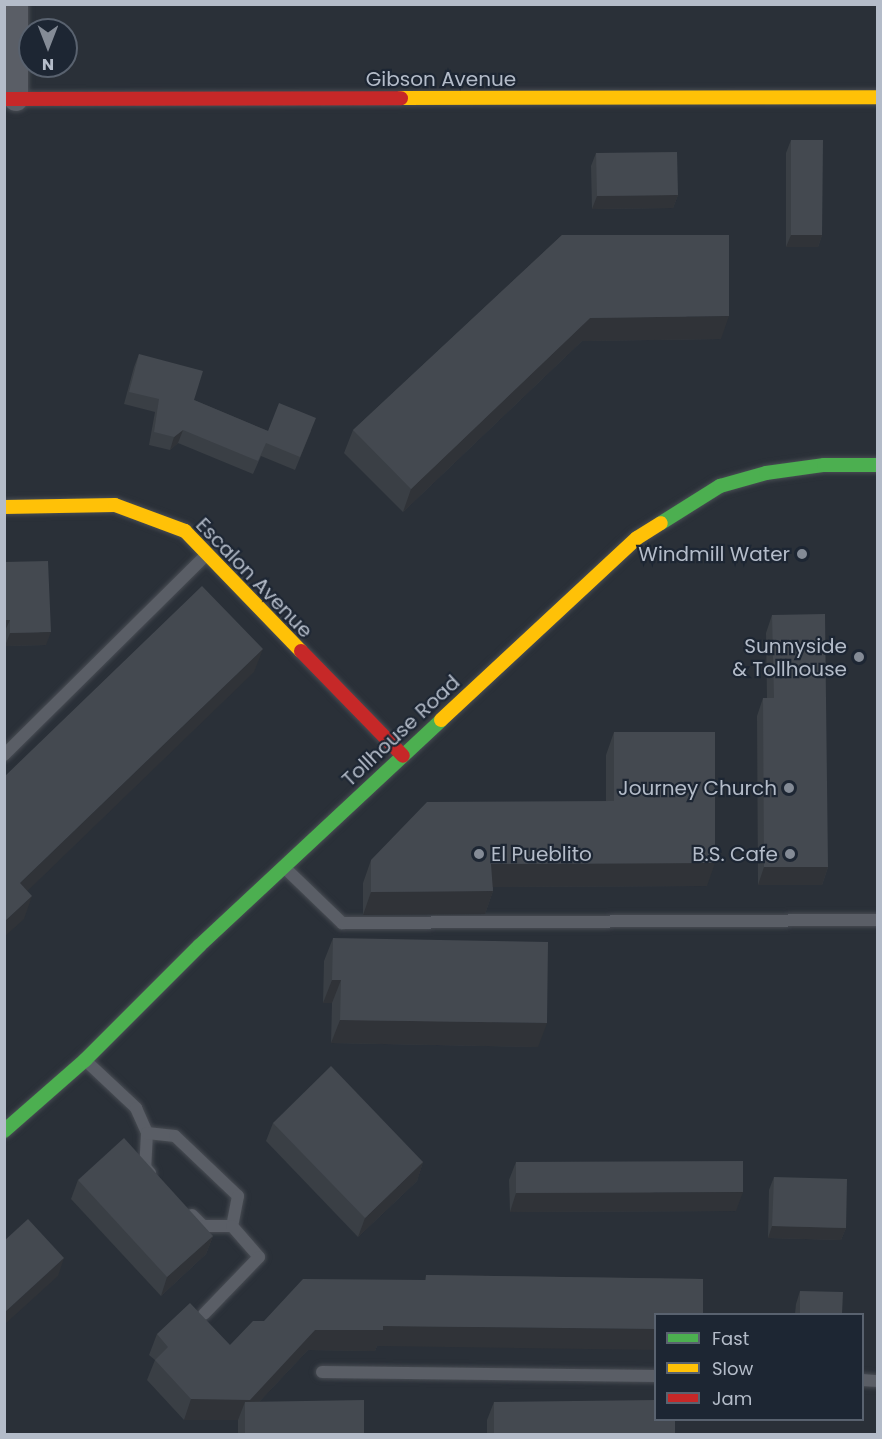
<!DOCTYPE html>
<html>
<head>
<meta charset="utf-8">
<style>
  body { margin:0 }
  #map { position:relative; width:882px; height:1439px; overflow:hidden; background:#2a3038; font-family:Poppins,sans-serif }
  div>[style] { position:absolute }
  .roads { filter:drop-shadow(0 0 2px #484c53) drop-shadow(0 0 2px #484c53) }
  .lane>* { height:12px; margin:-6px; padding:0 6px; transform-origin:6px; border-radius:6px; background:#5a5e66 }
  .street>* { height:24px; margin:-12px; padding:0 12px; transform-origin:12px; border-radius:12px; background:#5a5e66 }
  .fast>* { height:14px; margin:-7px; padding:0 7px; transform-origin:7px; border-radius:7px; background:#4caf50 }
  .slow>* { height:14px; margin:-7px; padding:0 7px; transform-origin:7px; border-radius:7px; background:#ffc107 }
  .jam>* { height:14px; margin:-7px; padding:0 7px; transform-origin:7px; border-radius:7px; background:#c62828 }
  .wall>* { inset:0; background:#3a3f45 }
  .shaded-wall>* { inset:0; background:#303338 }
  .building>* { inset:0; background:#444950 }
  .dots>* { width:16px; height:16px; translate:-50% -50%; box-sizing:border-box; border:3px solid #1d2633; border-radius:50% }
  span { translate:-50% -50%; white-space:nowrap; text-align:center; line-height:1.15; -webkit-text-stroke:4.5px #1d2633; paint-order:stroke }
  .street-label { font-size:20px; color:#b4bcc9 }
  .poi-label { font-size:20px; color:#b4bcc9 }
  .right { translate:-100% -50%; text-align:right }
  .left { translate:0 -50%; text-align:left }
  .frame { position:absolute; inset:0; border:6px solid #b4bcc9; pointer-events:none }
  .legend { position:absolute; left:654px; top:1313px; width:210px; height:108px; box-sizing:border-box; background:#1d2633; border:2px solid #59626f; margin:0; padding:8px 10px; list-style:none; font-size:18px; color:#b4bcc9 }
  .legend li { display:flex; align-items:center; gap:12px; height:30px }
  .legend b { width:30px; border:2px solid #59626f }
  .north { position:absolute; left:18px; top:18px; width:60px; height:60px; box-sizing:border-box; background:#1d2633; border:2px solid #59626f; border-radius:50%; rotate:180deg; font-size:16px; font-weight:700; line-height:24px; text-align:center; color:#b4bcc9 }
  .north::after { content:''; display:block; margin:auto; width:21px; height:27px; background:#848b96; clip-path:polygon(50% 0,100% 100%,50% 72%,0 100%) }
</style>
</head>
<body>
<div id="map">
  <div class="roads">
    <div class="lane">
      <div style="left:4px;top:755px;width:284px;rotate:-44.7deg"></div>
      <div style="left:284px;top:867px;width:81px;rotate:44deg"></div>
      <div style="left:342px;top:923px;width:536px;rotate:-0.32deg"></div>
      <div style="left:86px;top:1061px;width:69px;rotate:43.2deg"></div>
      <div style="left:136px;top:1108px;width:27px;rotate:66deg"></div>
      <div style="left:147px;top:1133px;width:34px;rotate:93deg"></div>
      <div style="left:145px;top:1167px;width:8px;rotate:50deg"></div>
      <div style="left:147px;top:1133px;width:28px;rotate:6deg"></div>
      <div style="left:175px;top:1136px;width:87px;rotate:43.6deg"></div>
      <div style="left:238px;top:1196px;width:31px;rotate:101deg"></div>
      <div style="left:192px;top:1215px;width:16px;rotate:45deg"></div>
      <div style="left:203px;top:1226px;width:29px"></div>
      <div style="left:232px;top:1226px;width:41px;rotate:48.9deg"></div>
      <div style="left:259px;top:1257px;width:79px;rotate:134deg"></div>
      <div style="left:322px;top:1372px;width:334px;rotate:0.7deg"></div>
      <div style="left:862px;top:1380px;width:16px;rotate:4deg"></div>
    </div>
    <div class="street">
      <div style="left:16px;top:4px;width:95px;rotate:90deg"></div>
    </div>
    <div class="fast">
      <div style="left:661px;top:523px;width:70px;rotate:-32.1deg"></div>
      <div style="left:720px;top:486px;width:48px;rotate:-15.8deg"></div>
      <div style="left:766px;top:473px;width:59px;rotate:-7.9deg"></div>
      <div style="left:824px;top:465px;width:54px"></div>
      <div style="left:4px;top:1131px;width:108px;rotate:-41.2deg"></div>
      <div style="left:85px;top:1060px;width:161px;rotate:-45deg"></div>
      <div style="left:199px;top:946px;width:331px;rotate:-43deg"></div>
    </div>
    <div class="slow">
      <div style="left:401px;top:98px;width:477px;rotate:-0.1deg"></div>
      <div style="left:4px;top:507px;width:111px;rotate:-1deg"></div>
      <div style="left:115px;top:505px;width:75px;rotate:20.4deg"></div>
      <div style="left:185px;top:531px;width:167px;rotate:46deg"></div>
      <div style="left:441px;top:720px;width:267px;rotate:-42.9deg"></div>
      <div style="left:637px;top:538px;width:28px;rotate:-32deg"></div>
    </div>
    <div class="jam">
      <div style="left:4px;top:99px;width:397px;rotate:-0.1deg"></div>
      <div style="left:301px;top:651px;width:146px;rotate:45.8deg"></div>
    </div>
  </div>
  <div class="wall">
    <div style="clip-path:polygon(791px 140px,822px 235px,818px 247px,786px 247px,786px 153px)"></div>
    <div style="clip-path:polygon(596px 153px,678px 195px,673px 208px,592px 209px,591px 166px)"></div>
    <div style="clip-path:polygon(562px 235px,721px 339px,582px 341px,403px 512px,344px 453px,353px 430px)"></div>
    <div style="clip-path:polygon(139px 354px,194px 400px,268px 431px,311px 431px,295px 470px,261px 456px,253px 474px,178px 443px,170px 450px,149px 445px,155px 412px,124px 404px,134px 367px)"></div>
    <div style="clip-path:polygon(4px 562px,46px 645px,5px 646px,4px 633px)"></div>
    <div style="clip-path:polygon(772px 615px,828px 867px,822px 885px,758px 885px,757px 716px,763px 698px,767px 698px,766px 633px)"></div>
    <div style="clip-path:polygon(614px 732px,707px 886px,493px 887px,493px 891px,485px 914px,363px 915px,363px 883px,371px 860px,606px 801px,606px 755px)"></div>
    <div style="clip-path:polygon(333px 938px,538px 1047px,331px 1043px,332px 1003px,323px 1003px,324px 961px)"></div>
    <div style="clip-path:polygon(273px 1123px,423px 1162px,417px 1181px,358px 1237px,266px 1141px)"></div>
    <div style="clip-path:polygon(516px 1162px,736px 1211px,510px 1212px,509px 1180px)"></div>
    <div style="clip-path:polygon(774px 1177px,846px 1228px,841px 1240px,768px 1238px,769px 1190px)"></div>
    <div style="clip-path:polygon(78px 1180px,213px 1236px,206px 1254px,161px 1296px,71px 1199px)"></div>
    <div style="clip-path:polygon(426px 1275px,703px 1279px,377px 1346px,375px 1351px,308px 1350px,259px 1402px,364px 1434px,238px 1434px,238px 1420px,184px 1420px,147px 1380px,155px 1360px,149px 1355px,157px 1334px,230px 1345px,264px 1321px,425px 1280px)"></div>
    <div style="clip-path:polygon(800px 1291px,842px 1314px,795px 1314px,796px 1304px)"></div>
    <div style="clip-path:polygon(494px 1402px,675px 1434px,487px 1434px,487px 1420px)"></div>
  </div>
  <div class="shaded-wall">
    <div style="clip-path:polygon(678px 195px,673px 208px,592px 209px,597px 196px)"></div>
    <div style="clip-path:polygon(791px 235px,822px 235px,818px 247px,786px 247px)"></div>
    <div style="clip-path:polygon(729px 316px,721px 339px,582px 341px,403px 512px,411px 489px,590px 318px)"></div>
    <div style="clip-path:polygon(183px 430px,178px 443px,170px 450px,174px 437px)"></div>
    <div style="clip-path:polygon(4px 620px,10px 620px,4px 633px)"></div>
    <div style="clip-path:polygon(51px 632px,46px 645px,5px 646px,10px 633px)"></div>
    <div style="clip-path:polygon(263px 649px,254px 672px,12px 906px,20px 883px)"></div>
    <div style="clip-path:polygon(715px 863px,707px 886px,483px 887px,491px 864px)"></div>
    <div style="clip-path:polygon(764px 867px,828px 867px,822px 885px,758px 885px)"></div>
    <div style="clip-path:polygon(493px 891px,485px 914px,363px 915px,371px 892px)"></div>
    <div style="clip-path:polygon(32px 896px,24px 919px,4px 937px,4px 922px)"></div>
    <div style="clip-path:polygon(332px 980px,341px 980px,332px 1003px,323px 1003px)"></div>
    <div style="clip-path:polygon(340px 1020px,547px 1023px,538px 1047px,331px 1043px)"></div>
    <div style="clip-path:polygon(423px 1162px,417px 1181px,358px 1237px,365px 1218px)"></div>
    <div style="clip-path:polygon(743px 1192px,736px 1211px,510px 1212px,516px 1193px)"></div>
    <div style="clip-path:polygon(772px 1226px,846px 1228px,841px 1240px,768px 1238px)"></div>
    <div style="clip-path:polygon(213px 1236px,206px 1254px,161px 1296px,167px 1277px)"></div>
    <div style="clip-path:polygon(64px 1258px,58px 1276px,4px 1325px,4px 1313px)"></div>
    <div style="clip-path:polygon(383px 1326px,656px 1329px,656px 1350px,377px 1346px,375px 1351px,308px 1350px,245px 1417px,245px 1402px,238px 1420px,184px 1420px,191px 1399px,315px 1330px)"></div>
  </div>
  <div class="building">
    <div style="clip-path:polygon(791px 140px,823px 140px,822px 235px,791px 235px)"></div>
    <div style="clip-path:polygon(677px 152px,678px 195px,597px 196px,596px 153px)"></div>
    <div style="clip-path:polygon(562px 235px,729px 235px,729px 316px,590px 318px,411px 489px,353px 430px)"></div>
    <div style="clip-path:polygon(139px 354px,203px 371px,194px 400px,268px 431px,279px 403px,316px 418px,300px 457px,266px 443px,258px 461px,183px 430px,174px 437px,154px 432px,159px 399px,129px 392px)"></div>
    <div style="clip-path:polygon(48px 561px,51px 632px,10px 633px,10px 620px,4px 620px,4px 562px)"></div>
    <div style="clip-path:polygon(202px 586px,263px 649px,20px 883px,32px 896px,4px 922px,4px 777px)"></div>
    <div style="clip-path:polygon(825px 614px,828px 867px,764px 867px,763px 698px,774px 698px,772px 615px)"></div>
    <div style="clip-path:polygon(614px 732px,715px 732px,715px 863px,491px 864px,493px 891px,371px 892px,371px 860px,427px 802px,614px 801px)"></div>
    <div style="clip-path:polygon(333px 938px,548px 942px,547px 1023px,340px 1020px,341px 980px,332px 980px)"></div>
    <div style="clip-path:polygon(331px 1066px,423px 1162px,365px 1218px,273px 1123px)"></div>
    <div style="clip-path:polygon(124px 1138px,213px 1236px,167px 1277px,78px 1180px)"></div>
    <div style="clip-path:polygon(743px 1161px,743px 1192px,516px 1193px,516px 1162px)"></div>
    <div style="clip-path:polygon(774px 1177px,847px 1179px,846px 1228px,772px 1226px)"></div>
    <div style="clip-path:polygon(28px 1219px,64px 1258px,4px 1313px,4px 1241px)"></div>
    <div style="clip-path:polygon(426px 1275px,703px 1279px,703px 1314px,656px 1314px,656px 1329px,383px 1326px,383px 1330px,315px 1330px,250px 1400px,191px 1399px,155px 1360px,168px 1347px,157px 1334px,190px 1303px,230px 1345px,253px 1321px,264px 1321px,303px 1279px,426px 1280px)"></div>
    <div style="clip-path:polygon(800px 1291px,843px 1292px,842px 1314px,800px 1314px)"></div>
    <div style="clip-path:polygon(364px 1400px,364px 1434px,245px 1434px,245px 1402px)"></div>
    <div style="clip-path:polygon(656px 1400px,656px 1419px,675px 1419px,675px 1434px,494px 1434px,494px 1402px)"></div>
  </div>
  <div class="dots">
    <div style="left:802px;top:554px;background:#848b96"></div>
    <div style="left:859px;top:657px;background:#848b96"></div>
    <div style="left:789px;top:788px;background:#848b96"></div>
    <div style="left:479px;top:854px;background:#848b96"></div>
    <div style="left:790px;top:854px;background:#848b96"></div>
  </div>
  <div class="street-label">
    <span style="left:441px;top:79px">Gibson Avenue</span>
    <span style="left:254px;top:578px;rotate:46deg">Escalon Avenue</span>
    <span style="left:401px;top:731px;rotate:-43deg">Tollhouse Road</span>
  </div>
  <div class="poi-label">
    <span class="right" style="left:790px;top:554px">Windmill Water</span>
    <span class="right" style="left:847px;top:658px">Sunnyside<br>&amp; Tollhouse</span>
    <span class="right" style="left:777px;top:788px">Journey Church</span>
    <span class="left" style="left:491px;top:854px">El Pueblito</span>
    <span class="right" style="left:778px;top:854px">B.S. Cafe</span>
  </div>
  <div class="frame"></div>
  <ul class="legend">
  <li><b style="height:8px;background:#4caf50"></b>Fast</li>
  <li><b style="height:8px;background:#ffc107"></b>Slow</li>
  <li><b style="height:8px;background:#c62828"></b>Jam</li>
  </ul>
  <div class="north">N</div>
</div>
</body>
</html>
